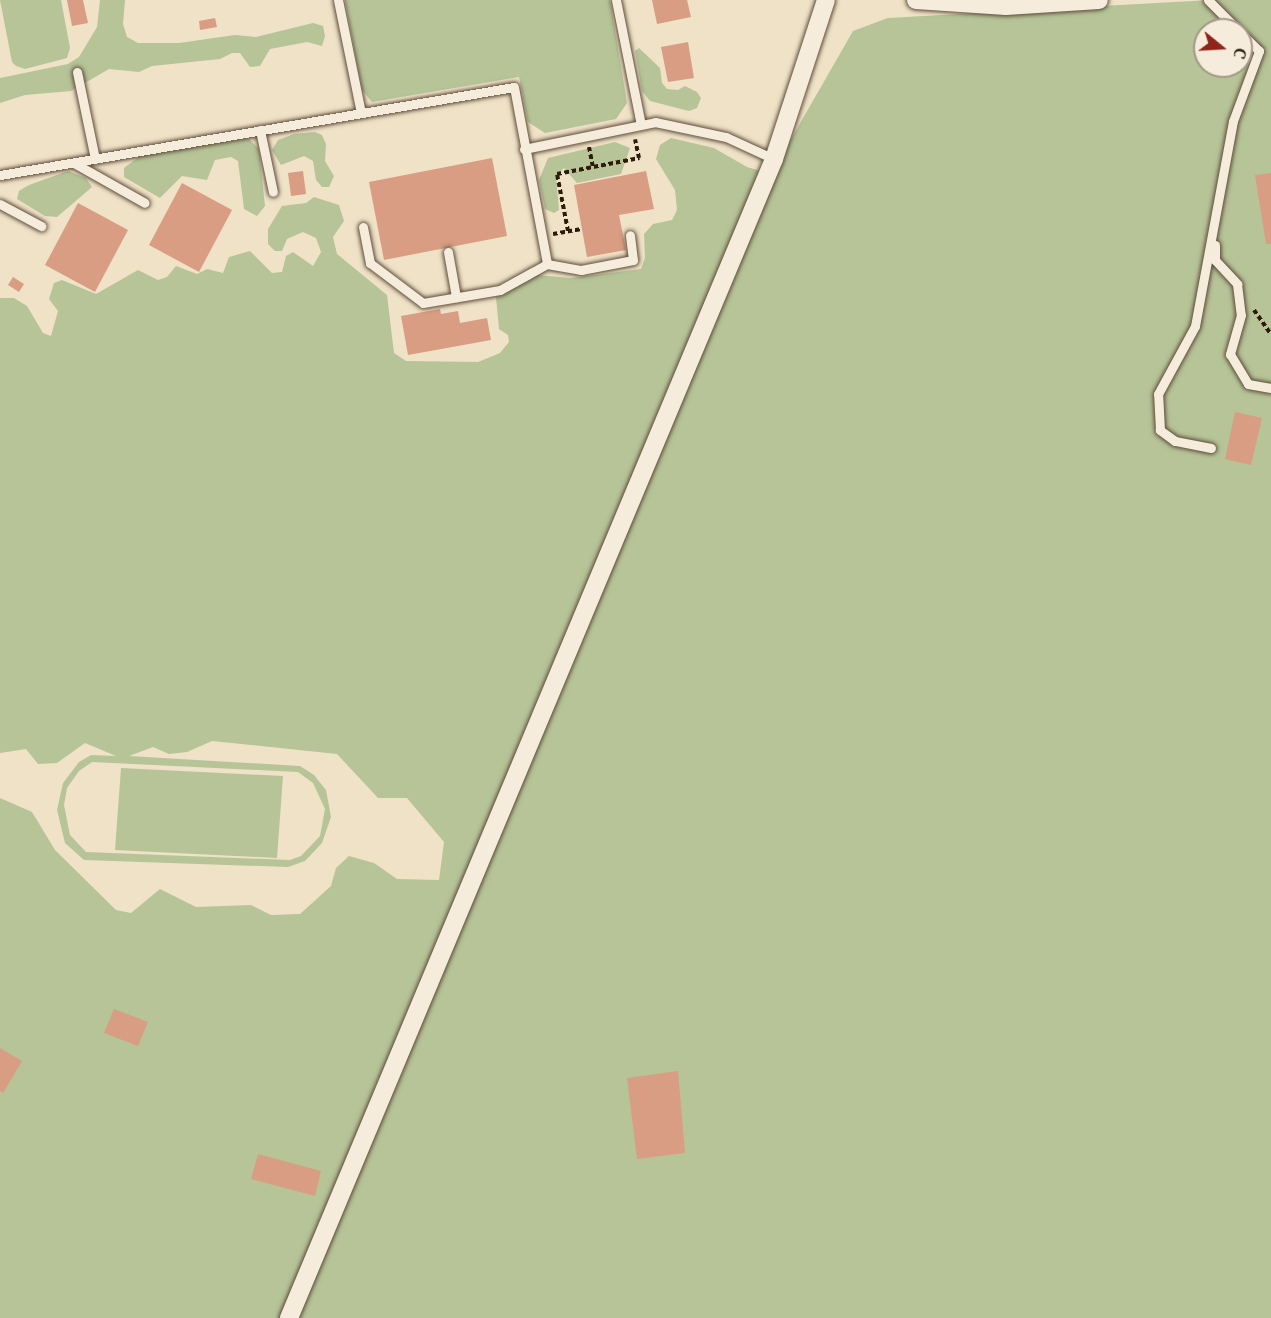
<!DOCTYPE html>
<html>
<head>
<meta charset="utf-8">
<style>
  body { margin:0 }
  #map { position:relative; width:1271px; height:1318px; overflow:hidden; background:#efe2c7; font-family:Vollkorn,serif }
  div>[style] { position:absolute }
  .green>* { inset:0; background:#b6c498 }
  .building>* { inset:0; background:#d89d82 }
  .path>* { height:4px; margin-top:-2px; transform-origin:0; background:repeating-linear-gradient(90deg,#2e1a0a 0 4.5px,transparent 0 7.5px) }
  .roads { filter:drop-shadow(0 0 2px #5e4c39) drop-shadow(0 0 2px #5e4c39) }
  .service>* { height:9px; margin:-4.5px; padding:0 4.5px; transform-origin:4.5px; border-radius:4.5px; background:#f5ecdb }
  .minor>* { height:18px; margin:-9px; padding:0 9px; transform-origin:9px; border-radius:9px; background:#f5ecdb }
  span { translate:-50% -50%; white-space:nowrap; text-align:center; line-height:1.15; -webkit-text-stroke:4.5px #f5ecdb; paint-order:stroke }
  .north { position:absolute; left:1193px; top:18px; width:60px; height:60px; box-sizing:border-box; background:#f5ecdb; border:2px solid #a59887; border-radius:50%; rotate:108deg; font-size:16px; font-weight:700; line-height:24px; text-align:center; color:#2e1a0a }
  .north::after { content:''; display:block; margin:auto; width:21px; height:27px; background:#8f2418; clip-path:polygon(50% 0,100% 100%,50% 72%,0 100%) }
</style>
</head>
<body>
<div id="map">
  <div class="green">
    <div style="clip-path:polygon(0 0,61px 0,70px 48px,67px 58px,25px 69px,16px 66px,12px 62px)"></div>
    <div style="clip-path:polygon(100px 0,125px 0,123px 24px,127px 37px,138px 43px,179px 43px,235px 35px,256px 37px,313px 23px,323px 26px,325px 36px,322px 46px,307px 42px,270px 49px,260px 66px,250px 67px,240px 53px,232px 53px,220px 59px,152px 66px,139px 72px,109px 69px,71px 91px,25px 95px,0 103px,0 78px,68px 64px,79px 57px,97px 27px)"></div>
    <div style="clip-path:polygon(345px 0,610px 0,627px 103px,616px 119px,545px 133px,528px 122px,519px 77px,372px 102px,362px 90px)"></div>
    <div style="clip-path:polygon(evenodd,1211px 0,1271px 0,1271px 1318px,0 1318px,0 798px,32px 812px,55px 850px,116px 910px,131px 913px,160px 889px,196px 907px,251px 905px,271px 915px,300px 914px,331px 886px,336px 868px,349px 856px,374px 863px,397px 879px,439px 880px,444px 842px,407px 798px,378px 798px,337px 754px,212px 741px,187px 752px,169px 754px,153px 747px,129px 756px,300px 766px,314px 775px,326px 790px,331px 817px,322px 843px,305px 861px,288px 867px,84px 860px,65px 843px,57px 810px,63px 783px,79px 762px,91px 755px,116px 756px,85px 743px,57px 763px,38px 764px,26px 749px,0 753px,0 298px,14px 298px,27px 306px,43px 333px,51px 336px,58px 311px,49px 299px,54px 283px,62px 280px,96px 294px,138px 270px,158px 280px,167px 277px,176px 266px,197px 274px,207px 269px,223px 273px,229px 257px,250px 251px,272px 273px,282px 272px,286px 256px,293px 252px,313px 266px,321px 252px,316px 238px,303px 232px,287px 239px,282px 251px,275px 251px,268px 244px,268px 229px,282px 206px,306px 203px,314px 197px,339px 205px,344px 221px,333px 237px,337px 254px,387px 295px,394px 353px,406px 361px,478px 362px,500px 353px,509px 342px,508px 335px,499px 329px,496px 297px,536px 275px,571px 278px,641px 269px,645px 258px,644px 234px,653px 224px,672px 220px,677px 210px,675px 190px,656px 159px,660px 145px,671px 138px,714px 148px,747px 167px,771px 174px,853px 31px,888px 18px,1211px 0,1205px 30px,1241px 30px,1241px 66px,1205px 66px,1205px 30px,1211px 0,92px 762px,298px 772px,313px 783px,325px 809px,320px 836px,301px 856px,290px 860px,86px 852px,70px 835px,64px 805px,67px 788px,79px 771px,92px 762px)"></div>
    <div style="clip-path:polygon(639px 48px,660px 68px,662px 83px,667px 89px,678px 90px,685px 86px,697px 92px,701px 98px,697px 108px,689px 111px,650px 101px,642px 91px,635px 51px)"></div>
    <div style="clip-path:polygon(315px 132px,322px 135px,326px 144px,325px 161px,334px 176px,329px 187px,322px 187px,316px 180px,313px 161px,304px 156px,281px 165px,272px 150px,278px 140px,294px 134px)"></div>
    <div style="clip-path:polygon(248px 138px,259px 149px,265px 206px,257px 216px,244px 209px,238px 161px,231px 157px,215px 160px,207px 180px,182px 176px,160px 198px,124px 177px,124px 168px,140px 156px)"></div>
    <div style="clip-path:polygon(615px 142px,630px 148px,621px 174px,577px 183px,564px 168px,556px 176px,559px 210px,554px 213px,545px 209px,539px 180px,548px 158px)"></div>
    <div style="clip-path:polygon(68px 171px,86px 178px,92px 187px,57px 217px,45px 216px,17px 199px,19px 191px,29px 185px)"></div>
    <div style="clip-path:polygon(121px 768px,283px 776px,277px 858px,115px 850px)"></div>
  </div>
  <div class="building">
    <div style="clip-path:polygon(67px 0,83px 0,88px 23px,72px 26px)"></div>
    <div style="clip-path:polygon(652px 0,687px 0,691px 17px,657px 24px)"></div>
    <div style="clip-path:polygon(215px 18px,217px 27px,200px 30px,199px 21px)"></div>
    <div style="clip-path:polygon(688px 42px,694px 78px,668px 82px,661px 47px)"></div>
    <div style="clip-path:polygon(492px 158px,507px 236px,384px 260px,369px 182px)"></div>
    <div style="clip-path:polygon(303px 171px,306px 194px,291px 196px,288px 173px)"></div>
    <div style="clip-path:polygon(646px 171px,654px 209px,619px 215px,626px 250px,587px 257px,574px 185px)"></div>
    <div style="clip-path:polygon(1271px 173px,1271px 244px,1266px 244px,1255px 175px)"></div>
    <div style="clip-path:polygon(182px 183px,232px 210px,199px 272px,149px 245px)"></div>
    <div style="clip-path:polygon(78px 203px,128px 230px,95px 292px,45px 265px)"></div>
    <div style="clip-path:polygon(13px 277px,24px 284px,19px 292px,8px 285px)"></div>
    <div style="clip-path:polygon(440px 309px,441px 314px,458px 311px,460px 323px,487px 318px,491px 340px,408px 355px,401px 316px)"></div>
    <div style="clip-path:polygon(1235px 412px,1262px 418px,1251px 465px,1225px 459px)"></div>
    <div style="clip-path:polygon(114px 1009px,148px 1022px,138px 1046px,104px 1033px)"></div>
    <div style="clip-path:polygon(0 1048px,22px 1061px,3px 1093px,0 1091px)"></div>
    <div style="clip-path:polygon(678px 1071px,685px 1153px,637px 1159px,627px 1078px)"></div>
    <div style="clip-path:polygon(258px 1154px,321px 1171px,315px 1196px,251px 1179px)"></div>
  </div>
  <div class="path">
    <div style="left:589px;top:147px;width:20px;rotate:79deg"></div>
    <div style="left:568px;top:231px;width:58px;rotate:-100.9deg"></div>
    <div style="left:557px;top:174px;width:84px;rotate:-11deg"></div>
    <div style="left:639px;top:158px;width:19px;rotate:-102deg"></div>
    <div style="left:553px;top:234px;width:29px;rotate:-10deg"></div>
    <div style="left:1254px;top:310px;width:29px;rotate:55deg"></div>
  </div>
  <div class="roads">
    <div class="service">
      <div style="left:338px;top:0;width:115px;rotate:78.5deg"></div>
      <div style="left:616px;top:0;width:127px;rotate:78.7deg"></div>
      <div style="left:1208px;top:0;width:42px;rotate:45deg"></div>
      <div style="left:77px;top:72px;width:89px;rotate:78.3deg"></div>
      <div style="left:260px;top:130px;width:63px;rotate:78.2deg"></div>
      <div style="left:524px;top:149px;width:134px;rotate:-11.6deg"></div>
      <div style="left:655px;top:122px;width:73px;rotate:11.9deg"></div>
      <div style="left:726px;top:137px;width:53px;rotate:24.6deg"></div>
      <div style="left:74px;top:163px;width:81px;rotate:29.4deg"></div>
      <div style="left:0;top:175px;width:521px;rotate:-9.72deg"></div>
      <div style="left:514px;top:87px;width:180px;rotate:79.4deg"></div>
      <div style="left:547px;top:264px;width:35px;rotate:10deg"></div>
      <div style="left:581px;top:270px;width:53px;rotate:-10.9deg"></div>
      <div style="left:633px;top:260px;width:25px;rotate:-97deg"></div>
      <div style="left:0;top:204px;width:47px;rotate:28.2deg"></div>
      <div style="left:363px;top:227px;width:37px;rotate:79deg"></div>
      <div style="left:370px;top:263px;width:66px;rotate:37deg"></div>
      <div style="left:423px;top:303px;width:78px;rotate:-9.6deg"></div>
      <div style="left:500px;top:290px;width:54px;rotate:-29deg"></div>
      <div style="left:1215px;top:245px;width:15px;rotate:90deg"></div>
      <div style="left:1215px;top:260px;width:33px;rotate:47deg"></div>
      <div style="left:1237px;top:284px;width:31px;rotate:83deg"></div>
      <div style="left:1241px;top:315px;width:41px;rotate:105.8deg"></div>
      <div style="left:1230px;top:354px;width:35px;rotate:59deg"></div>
      <div style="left:1248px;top:384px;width:23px;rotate:10deg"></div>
      <div style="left:448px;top:252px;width:46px;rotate:79.9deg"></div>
      <div style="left:1211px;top:448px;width:37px;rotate:-169deg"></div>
      <div style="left:1175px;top:441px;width:19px;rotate:-144deg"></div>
      <div style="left:1160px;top:430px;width:36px;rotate:-93deg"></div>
      <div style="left:1158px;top:394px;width:77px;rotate:-61.4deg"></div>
      <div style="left:1195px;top:326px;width:208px;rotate:-79.5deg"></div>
      <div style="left:1233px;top:121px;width:75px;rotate:-69.6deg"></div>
      <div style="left:1259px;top:51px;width:25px;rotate:-135deg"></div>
    </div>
    <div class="minor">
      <div style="left:916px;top:0;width:90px;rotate:3.8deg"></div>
      <div style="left:1006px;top:6px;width:93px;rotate:-3.7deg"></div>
      <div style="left:289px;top:1318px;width:1256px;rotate:-67.29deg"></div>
      <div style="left:774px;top:159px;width:167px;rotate:-71.9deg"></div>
    </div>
  </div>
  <div class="north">С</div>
</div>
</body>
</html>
